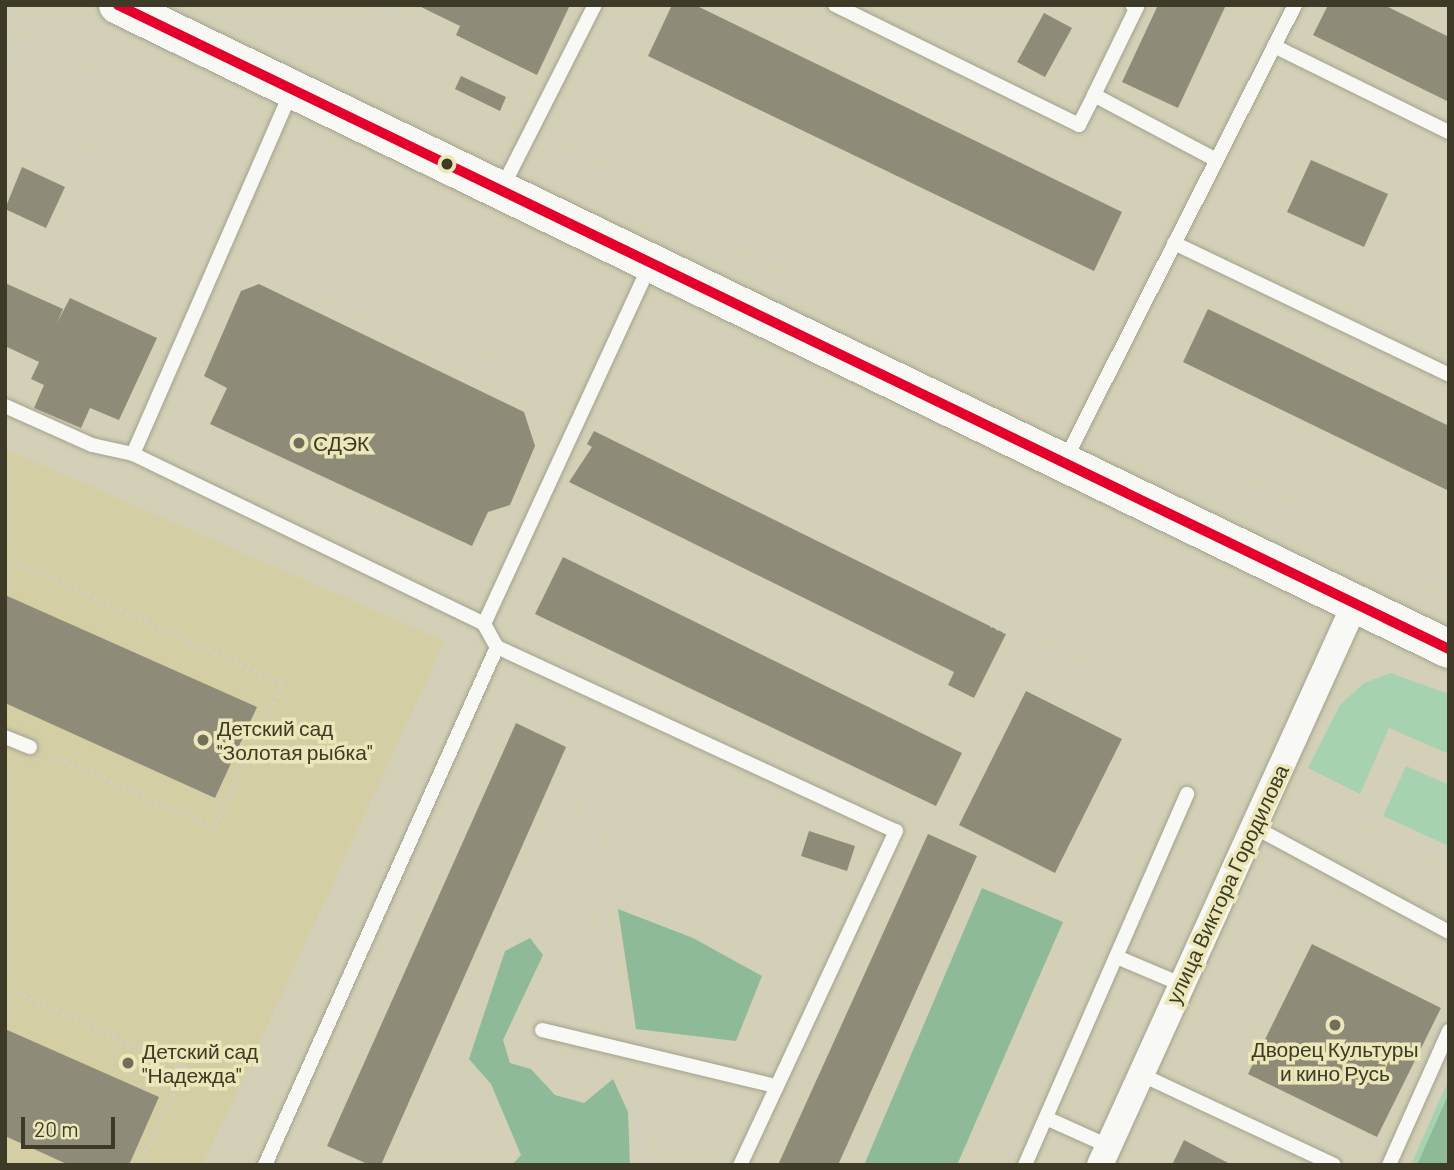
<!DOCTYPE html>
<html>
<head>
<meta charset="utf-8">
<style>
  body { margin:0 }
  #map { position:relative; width:1454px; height:1170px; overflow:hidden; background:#d3d0b7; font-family:Barlow,sans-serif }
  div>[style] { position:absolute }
  .built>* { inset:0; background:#d4cea5 }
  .green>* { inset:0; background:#a6d2b1 }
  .forest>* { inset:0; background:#8eba9a }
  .building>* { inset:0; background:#8e8b78 }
  .path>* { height:4.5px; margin-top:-2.25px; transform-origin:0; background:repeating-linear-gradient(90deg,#d0cfc7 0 2px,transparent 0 7px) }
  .roads { filter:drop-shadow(0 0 2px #a3a18d) drop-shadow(0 0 2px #a3a18d) }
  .lane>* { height:14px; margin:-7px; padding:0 7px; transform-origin:7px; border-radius:7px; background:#f8f8f4 }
  .street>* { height:26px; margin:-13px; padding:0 13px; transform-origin:13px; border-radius:13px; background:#f8f8f4 }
  .secondary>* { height:38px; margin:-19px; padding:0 19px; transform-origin:19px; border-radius:19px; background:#f8f8f4 }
  .bus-1>* { height:10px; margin:-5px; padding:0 5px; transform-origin:5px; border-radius:5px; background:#e4002b }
  .dots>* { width:19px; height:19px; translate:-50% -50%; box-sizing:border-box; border:4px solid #ece7b8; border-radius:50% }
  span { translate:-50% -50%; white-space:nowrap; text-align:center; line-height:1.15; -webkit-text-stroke:7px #ece7b8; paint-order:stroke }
  .poi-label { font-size:21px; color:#3d3a28 }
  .left { translate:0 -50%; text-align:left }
  .street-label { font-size:21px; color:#3d3a28 }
  .frame { position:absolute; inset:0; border:7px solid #3d3a28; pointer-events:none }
  .scale { position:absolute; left:21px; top:1117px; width:94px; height:32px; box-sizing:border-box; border:4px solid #3d3a28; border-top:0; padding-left:9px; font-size:21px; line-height:24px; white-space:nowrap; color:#3d3a28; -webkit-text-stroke:5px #ece7b8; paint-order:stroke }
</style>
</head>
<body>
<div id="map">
  <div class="built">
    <div style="clip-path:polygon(5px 449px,445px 641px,203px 1165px,5px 1165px)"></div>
  </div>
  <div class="green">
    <div style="clip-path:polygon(1390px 673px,1449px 694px,1449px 754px,1389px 728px,1360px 794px,1308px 768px,1340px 705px,1364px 683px)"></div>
    <div style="clip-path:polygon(1406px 766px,1449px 785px,1449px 846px,1383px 816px)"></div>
    <div style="clip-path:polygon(1449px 1079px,1449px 1165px,1411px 1165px)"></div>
  </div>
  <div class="forest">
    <div style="clip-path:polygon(982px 888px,1063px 922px,957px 1165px,864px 1165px)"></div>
    <div style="clip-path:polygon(618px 909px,693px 938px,762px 976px,736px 1041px,636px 1029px)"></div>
    <div style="clip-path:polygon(530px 938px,543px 955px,503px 1040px,510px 1063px,531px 1069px,555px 1095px,584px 1103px,613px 1079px,628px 1112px,630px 1165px,512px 1165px,521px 1155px,491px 1084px,469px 1059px,505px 951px)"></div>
    <div style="clip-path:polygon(1449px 1093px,1449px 1165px,1417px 1165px)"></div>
  </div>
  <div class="building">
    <div style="clip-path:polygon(417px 5px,570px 5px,537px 75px,456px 35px,460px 26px)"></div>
    <div style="clip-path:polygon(672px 5px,695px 5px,1122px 212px,1094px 271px,648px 56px)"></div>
    <div style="clip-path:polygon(1158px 5px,1226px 5px,1178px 108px,1122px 82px)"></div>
    <div style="clip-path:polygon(1328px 5px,1384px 5px,1449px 37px,1449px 102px,1313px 35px)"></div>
    <div style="clip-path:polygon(1044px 13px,1072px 28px,1045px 77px,1017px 62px)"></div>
    <div style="clip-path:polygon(461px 76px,506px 97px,500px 111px,455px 89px)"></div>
    <div style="clip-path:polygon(1311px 160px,1388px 194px,1364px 247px,1287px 212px)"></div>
    <div style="clip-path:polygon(22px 167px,65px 187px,46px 228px,5px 209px)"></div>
    <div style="clip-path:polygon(5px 283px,63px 309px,57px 323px,70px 298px,157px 338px,119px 420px,90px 408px,81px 428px,34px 408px,44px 385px,31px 379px,39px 362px,5px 346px)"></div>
    <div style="clip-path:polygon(259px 284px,524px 412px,535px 446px,510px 505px,488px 512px,472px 546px,210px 424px,227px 388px,204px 376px,241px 291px)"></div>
    <div style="clip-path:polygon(1208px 309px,1449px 426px,1449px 491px,1183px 362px)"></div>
    <div style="clip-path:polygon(594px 431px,1006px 634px,974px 698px,948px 685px,954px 672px,569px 482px,592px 447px,587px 444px)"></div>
    <div style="clip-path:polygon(563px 557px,962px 753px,936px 806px,535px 614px)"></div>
    <div style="clip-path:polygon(5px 595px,257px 707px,215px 798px,5px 703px)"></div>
    <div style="clip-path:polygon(1026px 691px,1122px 739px,1055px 873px,959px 825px)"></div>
    <div style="clip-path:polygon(516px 723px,566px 747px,381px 1165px,370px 1165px,327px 1146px)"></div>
    <div style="clip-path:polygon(809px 831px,855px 846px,847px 871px,801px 856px)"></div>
    <div style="clip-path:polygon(928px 834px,977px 856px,838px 1165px,778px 1165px)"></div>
    <div style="clip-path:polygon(1312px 944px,1441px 1008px,1377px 1137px,1248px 1074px)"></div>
    <div style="clip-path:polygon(5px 1029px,159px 1097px,129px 1165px,69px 1165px,5px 1136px)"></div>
    <div style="clip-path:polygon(1184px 1140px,1232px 1165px,1172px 1165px)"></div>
  </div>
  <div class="path">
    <div style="left:374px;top:5px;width:175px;rotate:26.4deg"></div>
    <div style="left:5px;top:37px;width:163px;rotate:25.8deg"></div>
    <div style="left:5px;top:68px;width:29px;rotate:-65deg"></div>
    <div style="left:5px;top:120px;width:86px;rotate:23.3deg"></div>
    <div style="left:84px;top:154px;width:144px;rotate:32.3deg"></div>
    <div style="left:548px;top:147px;width:581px;rotate:26.12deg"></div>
    <div style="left:245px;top:252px;width:351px;rotate:25deg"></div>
    <div style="left:603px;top:419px;width:400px;rotate:24.8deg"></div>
    <div style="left:966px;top:587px;width:45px;rotate:56deg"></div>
    <div style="left:991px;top:624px;width:273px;rotate:26.6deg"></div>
    <div style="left:1110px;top:423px;width:377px;rotate:25.8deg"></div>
    <div style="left:5px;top:557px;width:305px;rotate:24.4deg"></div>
    <div style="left:283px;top:683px;width:161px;rotate:115.4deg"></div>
    <div style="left:214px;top:828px;width:180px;rotate:-156.1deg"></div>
    <div style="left:586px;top:712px;width:61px;rotate:90deg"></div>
    <div style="left:586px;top:773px;width:255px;rotate:82.3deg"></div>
    <div style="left:1304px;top:788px;width:161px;rotate:25.8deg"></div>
    <div style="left:1366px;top:818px;width:76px;rotate:-65.8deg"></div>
    <div style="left:1397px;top:749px;width:57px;rotate:24.8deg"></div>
    <div style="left:5px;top:987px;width:197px;rotate:24.2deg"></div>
    <div style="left:185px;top:1068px;width:107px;rotate:114.4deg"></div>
    <div style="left:628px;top:1073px;width:94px;rotate:78.9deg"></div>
  </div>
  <div class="roads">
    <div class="lane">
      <div style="left:835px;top:5px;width:272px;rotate:26.2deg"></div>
      <div style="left:1079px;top:125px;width:34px;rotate:-63deg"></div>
      <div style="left:1094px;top:95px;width:138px;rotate:28deg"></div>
      <div style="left:1274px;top:46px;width:195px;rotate:26.2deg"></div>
      <div style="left:1094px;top:95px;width:98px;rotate:-64deg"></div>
      <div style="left:1137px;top:7px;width:5px;rotate:-158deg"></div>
      <div style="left:502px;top:188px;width:205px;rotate:-63.1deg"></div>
      <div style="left:1174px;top:243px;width:305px;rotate:25.6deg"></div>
      <div style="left:5px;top:406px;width:95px;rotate:24.1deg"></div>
      <div style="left:92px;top:445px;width:42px;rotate:12.4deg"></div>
      <div style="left:133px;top:454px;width:390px;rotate:25.8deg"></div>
      <div style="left:484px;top:624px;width:26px;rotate:61deg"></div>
      <div style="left:497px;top:647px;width:568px;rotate:114.13deg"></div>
      <div style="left:133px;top:454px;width:397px;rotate:-66.4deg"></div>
      <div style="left:1065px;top:460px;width:510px;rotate:-63.18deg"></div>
      <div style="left:484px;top:624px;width:398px;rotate:-65.2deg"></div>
      <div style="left:497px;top:647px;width:439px;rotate:24.8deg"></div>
      <div style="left:896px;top:831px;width:369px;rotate:115deg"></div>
      <div style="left:5px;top:737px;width:27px;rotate:22deg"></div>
      <div style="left:1254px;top:827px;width:221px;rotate:28.3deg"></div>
      <div style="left:1119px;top:958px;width:67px;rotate:22.8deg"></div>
      <div style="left:542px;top:1030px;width:241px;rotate:13.5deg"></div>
      <div style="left:1140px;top:1074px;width:214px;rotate:25.1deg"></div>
      <div style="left:1046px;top:1118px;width:68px;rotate:24.3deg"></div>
      <div style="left:1025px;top:1165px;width:405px;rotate:-66.4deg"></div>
      <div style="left:1389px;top:1165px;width:147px;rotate:-65.9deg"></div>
    </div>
    <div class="street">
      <div style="left:1100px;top:1165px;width:616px;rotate:-65.56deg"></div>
    </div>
    <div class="secondary">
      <div style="left:118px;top:5px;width:1479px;rotate:25.82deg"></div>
    </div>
  </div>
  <div class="bus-1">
    <div style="left:118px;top:5px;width:1479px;rotate:25.82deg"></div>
  </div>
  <div class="dots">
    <div style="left:447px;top:164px;background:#3d3a28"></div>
    <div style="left:299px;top:443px;background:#726e5a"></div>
    <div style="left:203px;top:740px;background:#726e5a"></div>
    <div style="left:1335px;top:1025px;background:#726e5a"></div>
    <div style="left:128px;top:1063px;background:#726e5a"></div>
  </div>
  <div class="poi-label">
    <span class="left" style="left:313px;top:443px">СДЭК</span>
    <span class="left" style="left:217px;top:740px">Детский сад<br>"Золотая рыбка"</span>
    <span style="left:1335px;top:1061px">Дворец Культуры<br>и кино Русь</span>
    <span class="left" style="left:142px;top:1063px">Детский сад<br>"Надежда"</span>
  </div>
  <div class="street-label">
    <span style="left:1227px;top:884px;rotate:-65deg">улица Виктора Городилова</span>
  </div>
  <div class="frame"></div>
  <div class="scale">20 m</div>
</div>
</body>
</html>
